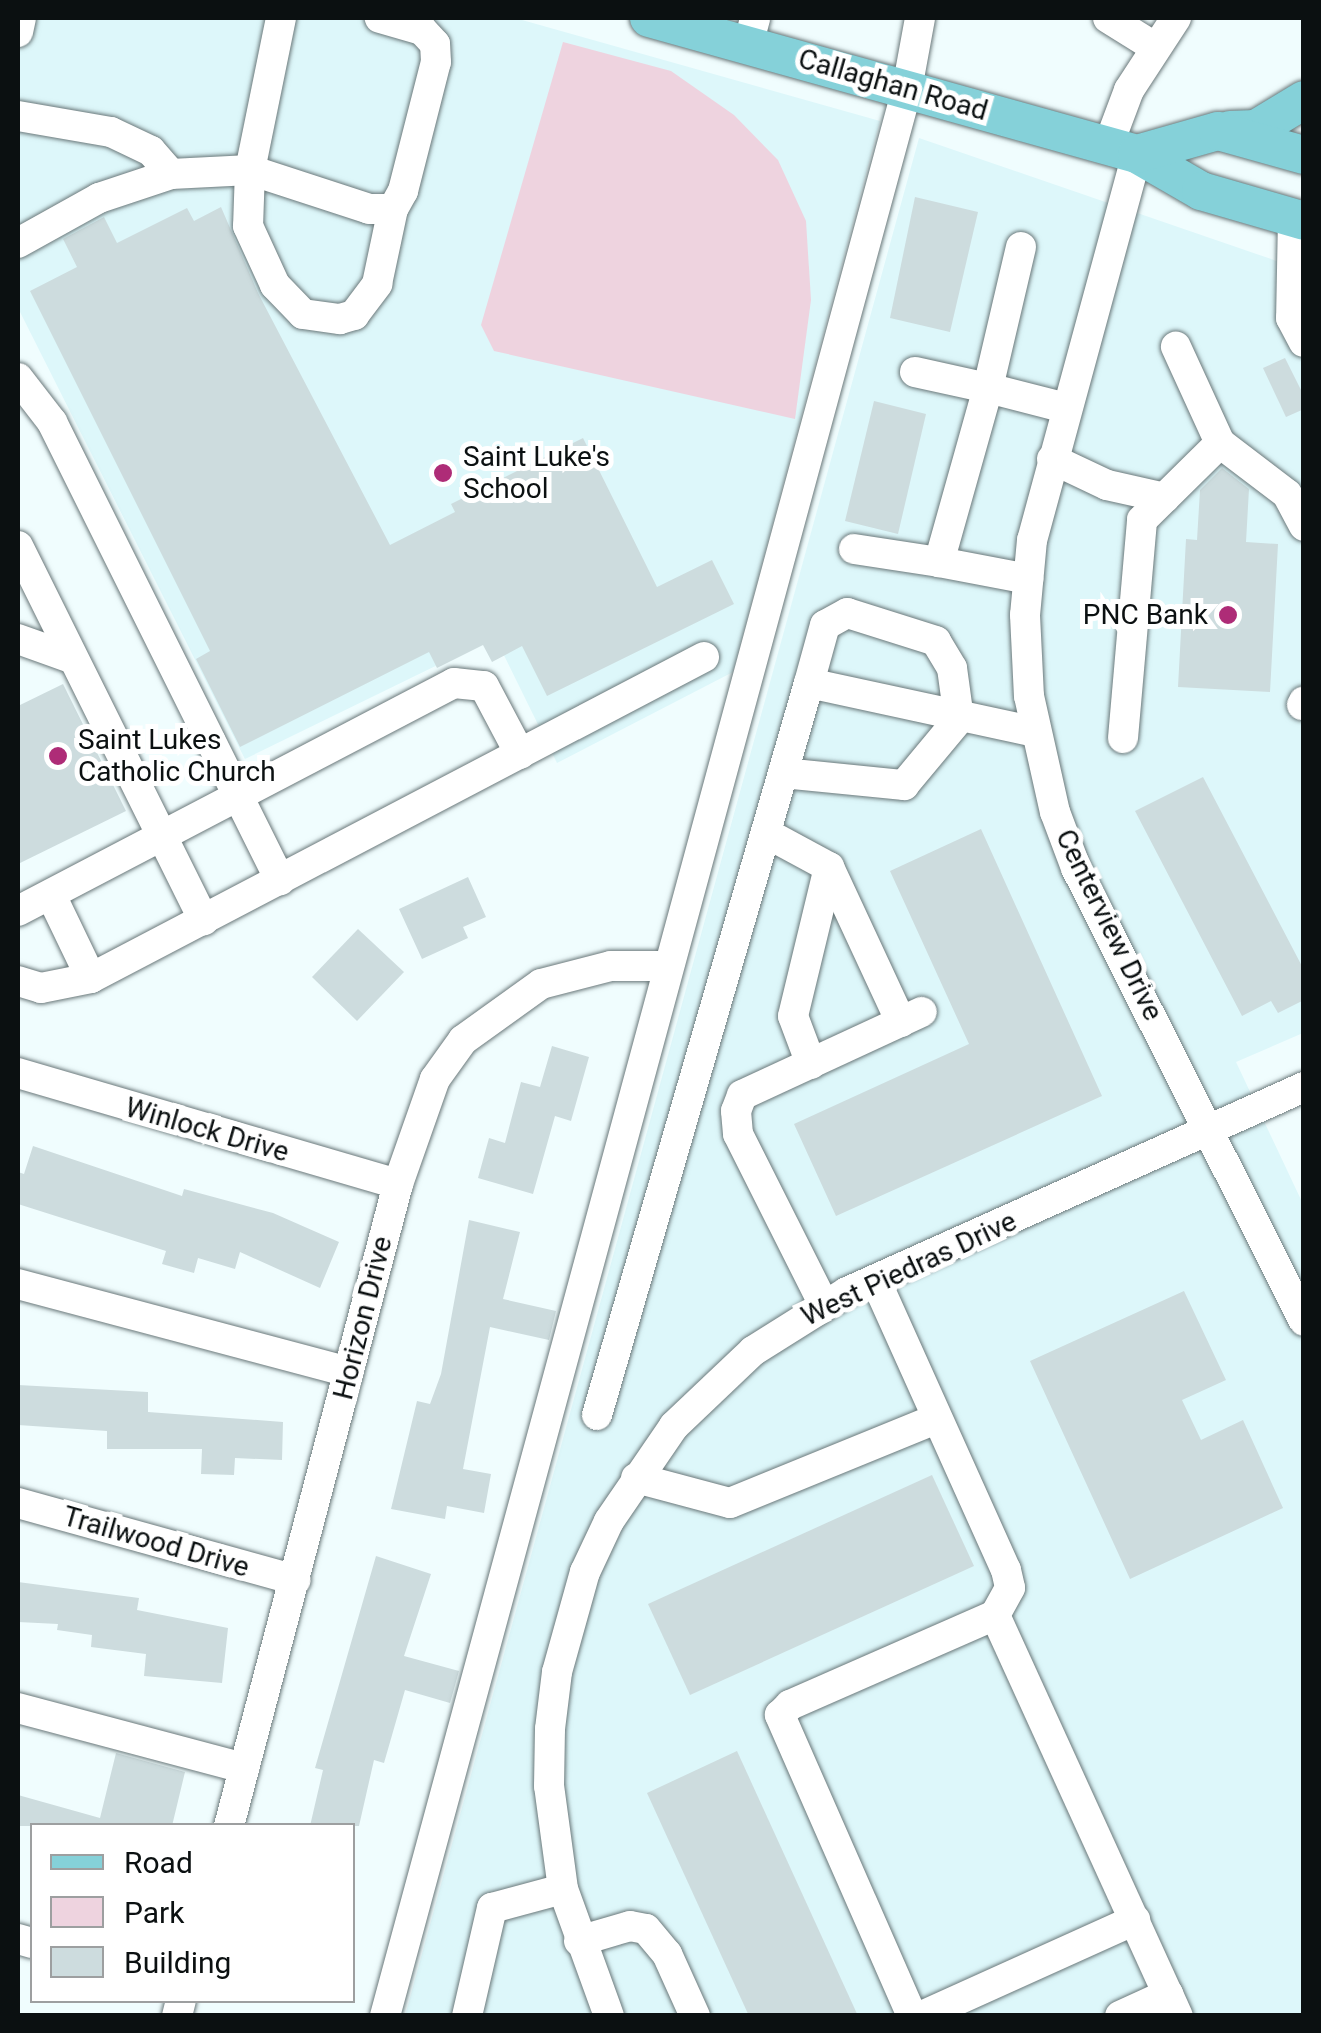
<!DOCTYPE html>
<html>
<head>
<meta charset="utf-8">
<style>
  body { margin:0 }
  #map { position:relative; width:1321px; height:2033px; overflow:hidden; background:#f0fdfe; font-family:Roboto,sans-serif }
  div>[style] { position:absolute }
  .built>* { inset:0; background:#ddf7fa }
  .green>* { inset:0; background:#eed3df }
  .building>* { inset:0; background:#cddcde }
  .roads { filter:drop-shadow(0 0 2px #6a787a) drop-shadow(0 0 2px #6a787a) }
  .minor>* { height:30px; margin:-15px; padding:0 15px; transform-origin:15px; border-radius:15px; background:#fff }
  .major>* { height:38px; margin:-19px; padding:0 19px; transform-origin:19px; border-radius:19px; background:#85d1d9 }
  .dots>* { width:28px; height:28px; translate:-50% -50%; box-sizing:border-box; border:5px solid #fff; border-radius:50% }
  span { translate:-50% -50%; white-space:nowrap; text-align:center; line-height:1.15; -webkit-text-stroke:10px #fff; paint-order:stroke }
  .street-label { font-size:28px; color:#0b1011 }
  .poi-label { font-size:28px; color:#0b1011 }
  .left { translate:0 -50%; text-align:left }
  .right { translate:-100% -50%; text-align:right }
  .frame { position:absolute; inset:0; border:20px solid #0b1011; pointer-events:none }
  .legend { position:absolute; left:30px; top:1823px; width:325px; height:180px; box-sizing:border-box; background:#fff; border:2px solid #9d9fa0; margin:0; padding:12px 18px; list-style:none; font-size:30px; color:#0b1011 }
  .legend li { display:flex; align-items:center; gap:20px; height:50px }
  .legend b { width:50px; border:2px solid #9d9fa0 }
</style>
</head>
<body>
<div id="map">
  <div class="built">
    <div style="clip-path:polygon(18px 18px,515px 18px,880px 121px,733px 672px,557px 763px,495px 637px,245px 759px,18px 308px)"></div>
    <div style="clip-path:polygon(919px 138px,1303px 270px,1303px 1033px,1236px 1062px,1303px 1204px,1303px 2015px,405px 2016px)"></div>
  </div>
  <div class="green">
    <div style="clip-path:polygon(563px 42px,671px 71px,734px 115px,778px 160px,806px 221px,811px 300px,795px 419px,494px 351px,481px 325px)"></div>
  </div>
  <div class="building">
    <div style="clip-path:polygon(915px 197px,978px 212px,950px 332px,890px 318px)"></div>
    <div style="clip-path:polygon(221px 207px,258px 293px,390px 545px,455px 512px,451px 504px,583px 438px,657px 587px,712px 560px,734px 604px,547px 696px,522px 646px,492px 662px,483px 645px,437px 668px,429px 652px,240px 747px,196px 659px,210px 651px,30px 291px,77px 267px,63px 239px,104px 217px,117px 243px,187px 208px,194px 221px)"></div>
    <div style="clip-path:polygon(1285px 358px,1304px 396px,1304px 409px,1286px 417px,1263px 368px)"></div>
    <div style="clip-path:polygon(874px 401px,926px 414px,898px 534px,845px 521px)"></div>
    <div style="clip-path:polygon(1222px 468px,1249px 489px,1246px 542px,1278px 544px,1270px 692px,1178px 687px,1186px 539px,1197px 540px,1200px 490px)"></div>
    <div style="clip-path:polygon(63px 684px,126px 811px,18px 864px,18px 706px)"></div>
    <div style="clip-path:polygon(1203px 777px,1304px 970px,1304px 1000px,1278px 1013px,1271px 1001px,1242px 1016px,1135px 811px)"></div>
    <div style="clip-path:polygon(981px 829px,1102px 1096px,836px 1216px,794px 1124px,969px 1044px,890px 871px)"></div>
    <div style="clip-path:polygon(468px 877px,486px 917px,463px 927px,468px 938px,422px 959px,399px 909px)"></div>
    <div style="clip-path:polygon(358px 929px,404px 972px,357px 1021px,312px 977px)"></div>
    <div style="clip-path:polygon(552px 1046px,589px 1057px,571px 1121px,555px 1116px,533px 1194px,478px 1178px,489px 1138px,505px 1143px,521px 1082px,540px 1087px)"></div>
    <div style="clip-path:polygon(33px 1146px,182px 1196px,184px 1189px,273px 1213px,339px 1242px,320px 1288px,240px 1252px,235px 1269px,198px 1258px,194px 1273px,162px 1264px,166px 1251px,18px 1204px,18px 1172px,24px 1174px)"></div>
    <div style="clip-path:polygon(469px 1220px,520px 1232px,503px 1299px,556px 1311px,549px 1340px,490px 1327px,463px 1469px,491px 1474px,484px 1513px,447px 1506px,445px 1519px,391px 1509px,417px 1401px,430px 1404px,441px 1374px)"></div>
    <div style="clip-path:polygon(1184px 1291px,1226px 1380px,1182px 1400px,1201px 1440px,1243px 1420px,1283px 1508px,1130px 1579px,1030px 1361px)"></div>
    <div style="clip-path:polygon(18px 1385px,148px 1392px,148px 1412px,283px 1422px,282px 1460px,235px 1458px,234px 1475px,201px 1474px,202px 1449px,107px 1449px,107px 1431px,18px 1425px)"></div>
    <div style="clip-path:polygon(932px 1475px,974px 1566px,690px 1695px,648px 1604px)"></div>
    <div style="clip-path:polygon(376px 1556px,431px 1574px,404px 1656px,459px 1671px,450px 1703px,405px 1690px,384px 1763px,374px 1760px,359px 1826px,310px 1826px,323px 1770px,315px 1768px)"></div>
    <div style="clip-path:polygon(18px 1582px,139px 1598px,137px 1610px,228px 1628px,222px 1683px,144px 1676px,146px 1654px,91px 1647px,92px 1635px,57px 1630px,58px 1624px,18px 1622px)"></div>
    <div style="clip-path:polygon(737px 1751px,858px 2016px,749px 2016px,647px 1793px)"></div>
    <div style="clip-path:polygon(116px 1753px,185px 1772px,172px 1826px,18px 1826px,18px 1795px,100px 1818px)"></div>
  </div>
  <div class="roads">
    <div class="minor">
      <div style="left:281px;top:18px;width:155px;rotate:101.5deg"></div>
      <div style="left:250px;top:170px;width:125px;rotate:18.1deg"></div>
      <div style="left:369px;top:209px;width:24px"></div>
      <div style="left:393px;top:209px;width:21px;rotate:-61deg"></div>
      <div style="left:403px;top:191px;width:133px;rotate:-75.7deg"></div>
      <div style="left:436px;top:62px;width:18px;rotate:-93deg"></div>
      <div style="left:435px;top:44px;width:19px;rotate:-133deg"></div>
      <div style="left:422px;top:30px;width:44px;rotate:-164.1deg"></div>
      <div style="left:1108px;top:18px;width:53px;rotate:31.9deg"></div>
      <div style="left:18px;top:32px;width:14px;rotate:-78deg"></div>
      <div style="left:748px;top:45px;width:28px;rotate:-75deg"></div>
      <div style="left:18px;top:116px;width:94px;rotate:9.8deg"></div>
      <div style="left:111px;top:132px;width:44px;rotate:25.4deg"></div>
      <div style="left:151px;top:151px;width:30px;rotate:49deg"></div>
      <div style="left:1108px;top:146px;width:60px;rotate:-69.4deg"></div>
      <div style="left:1129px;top:90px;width:86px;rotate:-56.9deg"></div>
      <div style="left:1137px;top:154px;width:400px;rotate:105.2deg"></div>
      <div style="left:1032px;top:540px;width:75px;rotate:95.3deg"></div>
      <div style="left:1025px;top:615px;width:81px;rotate:87.2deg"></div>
      <div style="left:1029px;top:696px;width:119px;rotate:77.4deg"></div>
      <div style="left:1055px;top:812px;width:60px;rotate:69.4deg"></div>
      <div style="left:1076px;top:868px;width:507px;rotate:63.28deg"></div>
      <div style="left:1293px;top:218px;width:100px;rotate:91.1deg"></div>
      <div style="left:1291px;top:318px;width:27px;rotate:62deg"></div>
      <div style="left:18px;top:243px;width:93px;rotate:-29.1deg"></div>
      <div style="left:99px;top:198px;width:76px;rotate:-18.4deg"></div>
      <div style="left:171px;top:174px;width:79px;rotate:-2.9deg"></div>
      <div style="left:250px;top:170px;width:56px;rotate:92deg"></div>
      <div style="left:248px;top:226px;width:65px;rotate:65.4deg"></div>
      <div style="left:275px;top:285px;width:40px;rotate:46deg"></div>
      <div style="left:303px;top:314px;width:37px;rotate:8deg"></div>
      <div style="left:340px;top:319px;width:15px;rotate:-16deg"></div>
      <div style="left:354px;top:315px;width:39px;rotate:-53deg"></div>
      <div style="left:377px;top:284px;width:77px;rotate:-78deg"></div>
      <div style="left:1021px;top:247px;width:145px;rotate:103.2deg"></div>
      <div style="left:988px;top:388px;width:81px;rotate:14.4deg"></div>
      <div style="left:915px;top:372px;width:75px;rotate:12.4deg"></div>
      <div style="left:988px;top:388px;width:181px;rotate:105.7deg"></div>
      <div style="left:939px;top:562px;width:91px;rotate:10.8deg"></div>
      <div style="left:18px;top:378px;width:56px;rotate:52.3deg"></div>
      <div style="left:52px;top:422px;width:512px;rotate:63.54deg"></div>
      <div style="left:1220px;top:443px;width:84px;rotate:37.3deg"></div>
      <div style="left:1287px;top:494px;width:36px;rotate:62deg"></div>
      <div style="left:1052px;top:459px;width:61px;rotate:25.3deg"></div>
      <div style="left:1107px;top:485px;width:59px;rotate:12.6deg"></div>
      <div style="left:18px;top:546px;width:418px;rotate:63.6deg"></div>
      <div style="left:854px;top:549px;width:86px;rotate:8.7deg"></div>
      <div style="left:18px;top:639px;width:53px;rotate:19.8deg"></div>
      <div style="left:1302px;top:705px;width:4px;rotate:-63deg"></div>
      <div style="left:1123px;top:738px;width:219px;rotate:-85deg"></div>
      <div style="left:1142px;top:520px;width:110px;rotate:-44.6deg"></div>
      <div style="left:1220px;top:443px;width:106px;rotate:-114.6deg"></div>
      <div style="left:783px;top:773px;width:122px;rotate:5.7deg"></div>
      <div style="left:904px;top:785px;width:86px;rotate:-50.2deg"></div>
      <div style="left:959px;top:719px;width:51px;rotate:-97.8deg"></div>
      <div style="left:952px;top:668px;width:31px;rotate:-121deg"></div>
      <div style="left:936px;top:641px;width:93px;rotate:-162.5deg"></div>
      <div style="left:847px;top:613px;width:25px;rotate:151deg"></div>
      <div style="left:825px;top:625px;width:60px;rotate:105.4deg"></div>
      <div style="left:766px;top:833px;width:72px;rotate:28.4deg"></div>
      <div style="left:829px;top:867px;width:171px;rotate:65.1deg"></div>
      <div style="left:51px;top:895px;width:92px;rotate:64.3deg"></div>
      <div style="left:18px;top:911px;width:492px;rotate:-27.6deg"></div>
      <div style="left:454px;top:683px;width:30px;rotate:6deg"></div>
      <div style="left:484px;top:686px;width:77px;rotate:62.1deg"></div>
      <div style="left:18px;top:981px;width:24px;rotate:17deg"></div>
      <div style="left:41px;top:988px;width:51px;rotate:-11.3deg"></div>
      <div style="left:91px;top:978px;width:692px;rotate:-27.64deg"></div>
      <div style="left:811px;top:1064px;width:51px;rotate:-110.6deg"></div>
      <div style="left:793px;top:1016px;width:153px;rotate:-76.4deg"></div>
      <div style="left:18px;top:1073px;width:396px;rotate:16.3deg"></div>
      <div style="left:876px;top:1281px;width:317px;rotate:65.8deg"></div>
      <div style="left:1006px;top:1570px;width:18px;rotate:77deg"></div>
      <div style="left:1010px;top:1588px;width:31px;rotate:119deg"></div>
      <div style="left:995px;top:1615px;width:417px;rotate:65.5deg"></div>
      <div style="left:18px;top:1284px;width:342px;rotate:14.9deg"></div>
      <div style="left:824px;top:1305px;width:191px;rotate:-116.7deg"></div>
      <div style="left:738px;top:1134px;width:23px;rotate:-95deg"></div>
      <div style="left:736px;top:1111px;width:17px;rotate:-69deg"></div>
      <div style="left:742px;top:1095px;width:198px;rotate:-24.8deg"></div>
      <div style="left:597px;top:1415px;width:762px;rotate:-73.85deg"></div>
      <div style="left:809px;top:683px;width:231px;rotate:12.2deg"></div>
      <div style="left:636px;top:1478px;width:97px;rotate:14.9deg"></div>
      <div style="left:730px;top:1503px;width:222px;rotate:-22.2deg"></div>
      <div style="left:18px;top:1503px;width:288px;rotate:15.5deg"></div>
      <div style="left:18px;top:1708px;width:234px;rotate:14.9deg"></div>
      <div style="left:229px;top:1826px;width:664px;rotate:-75.25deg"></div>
      <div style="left:398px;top:1184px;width:111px;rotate:-70.6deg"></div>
      <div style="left:435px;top:1079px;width:48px;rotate:-54.3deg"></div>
      <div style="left:463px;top:1040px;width:96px;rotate:-35.7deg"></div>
      <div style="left:541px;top:984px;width:72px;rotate:-14.4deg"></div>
      <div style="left:611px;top:966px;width:57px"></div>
      <div style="left:18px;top:1939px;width:15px;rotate:16deg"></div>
      <div style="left:579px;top:1941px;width:53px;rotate:-16.4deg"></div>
      <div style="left:630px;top:1926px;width:16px;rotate:11deg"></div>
      <div style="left:646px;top:1929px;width:33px;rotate:50deg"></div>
      <div style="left:667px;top:1954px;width:68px;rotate:65.7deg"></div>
      <div style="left:177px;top:2016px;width:16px;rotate:-76deg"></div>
      <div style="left:385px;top:2016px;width:1996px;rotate:-74.84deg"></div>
      <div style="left:907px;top:89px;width:72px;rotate:-79.6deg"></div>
      <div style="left:467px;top:2016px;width:111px;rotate:-77deg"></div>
      <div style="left:492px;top:1908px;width:73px;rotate:-15deg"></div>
      <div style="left:609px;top:2016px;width:135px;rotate:-109.9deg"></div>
      <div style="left:563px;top:1889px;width:104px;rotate:-97.7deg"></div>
      <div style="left:549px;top:1786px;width:57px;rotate:-89deg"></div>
      <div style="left:550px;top:1729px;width:57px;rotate:-83deg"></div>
      <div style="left:557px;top:1672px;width:104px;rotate:-74.4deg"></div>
      <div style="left:585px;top:1572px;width:56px;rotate:-64.8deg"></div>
      <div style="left:609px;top:1521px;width:115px;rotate:-55.6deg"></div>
      <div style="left:674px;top:1426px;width:109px;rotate:-43.5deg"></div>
      <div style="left:753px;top:1351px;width:111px;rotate:-32.1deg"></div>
      <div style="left:847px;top:1292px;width:501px;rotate:-24.16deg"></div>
      <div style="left:912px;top:2016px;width:329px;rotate:-113.7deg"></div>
      <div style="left:780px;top:1715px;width:14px;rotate:-45deg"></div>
      <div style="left:790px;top:1705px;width:224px;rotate:-23.7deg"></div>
      <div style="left:922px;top:2016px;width:234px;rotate:-24.3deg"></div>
      <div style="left:1120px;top:2016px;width:53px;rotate:-24.6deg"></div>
      <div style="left:1168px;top:1994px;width:24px;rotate:66deg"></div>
    </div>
    <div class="major">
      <div style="left:649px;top:18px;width:507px;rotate:15.57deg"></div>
      <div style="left:1137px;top:154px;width:74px;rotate:30deg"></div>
      <div style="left:1201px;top:191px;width:107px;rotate:16.2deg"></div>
      <div style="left:1230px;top:130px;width:26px;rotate:-2deg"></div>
      <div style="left:1256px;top:129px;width:56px;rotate:-31.1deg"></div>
      <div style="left:1137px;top:154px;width:84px;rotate:-15.9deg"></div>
      <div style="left:1218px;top:131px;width:89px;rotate:15.6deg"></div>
    </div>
  </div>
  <div class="dots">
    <div style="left:443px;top:473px;background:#ae2c77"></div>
    <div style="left:1228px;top:615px;background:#ae2c77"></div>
    <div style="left:58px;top:756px;background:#ae2c77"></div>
  </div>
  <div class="street-label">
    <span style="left:893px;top:85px;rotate:16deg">Callaghan Road</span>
    <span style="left:1109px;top:925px;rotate:64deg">Centerview Drive</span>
    <span style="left:207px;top:1130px;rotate:16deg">Winlock Drive</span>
    <span style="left:909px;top:1269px;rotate:-25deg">West Piedras Drive</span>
    <span style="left:363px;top:1318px;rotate:-76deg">Horizon Drive</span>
    <span style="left:156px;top:1542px;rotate:16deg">Trailwood Drive</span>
  </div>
  <div class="poi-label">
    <span class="left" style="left:463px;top:473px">Saint Luke's<br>School</span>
    <span class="right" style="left:1208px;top:615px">PNC Bank</span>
    <span class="left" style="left:78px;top:756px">Saint Lukes<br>Catholic Church</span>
  </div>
  <div class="frame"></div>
  <ul class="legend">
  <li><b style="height:12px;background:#85d1d9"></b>Road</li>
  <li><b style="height:28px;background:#eed3df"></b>Park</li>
  <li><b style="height:28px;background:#cddcde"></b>Building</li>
  </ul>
</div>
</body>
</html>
